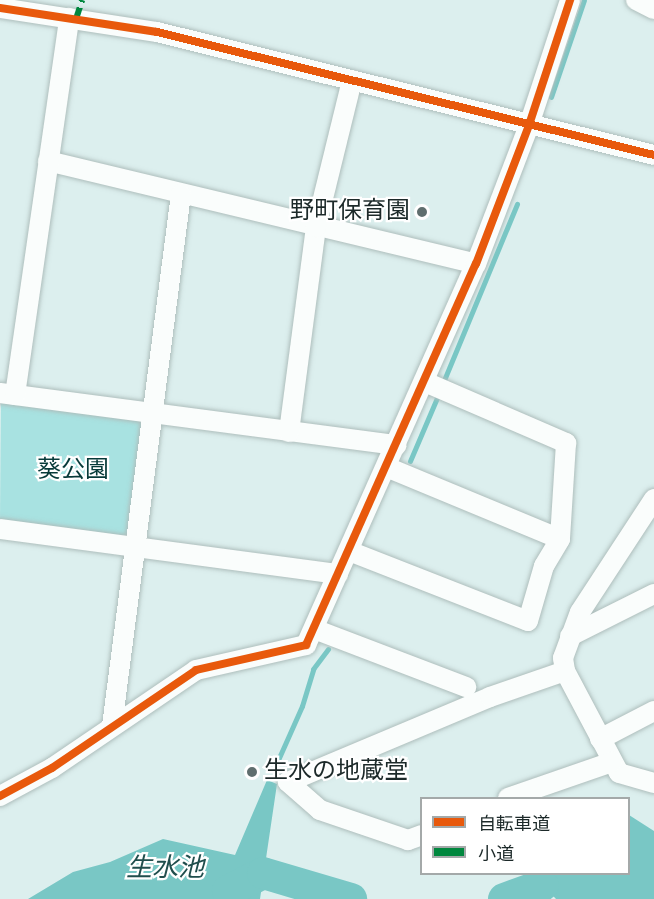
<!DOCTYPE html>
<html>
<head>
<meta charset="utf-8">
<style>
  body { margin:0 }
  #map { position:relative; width:654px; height:899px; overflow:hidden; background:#dcefee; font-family:"Alegreya Sans","Noto Sans JP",sans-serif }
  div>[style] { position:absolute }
  .green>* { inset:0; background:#a8e2e1 }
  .water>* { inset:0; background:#79c7c5 }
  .stream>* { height:5px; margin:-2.5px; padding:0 2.5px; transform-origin:2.5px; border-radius:2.5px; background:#79c7c5 }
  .river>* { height:32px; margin:-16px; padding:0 16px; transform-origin:16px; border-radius:16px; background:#79c7c5 }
  .roads { filter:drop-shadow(0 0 2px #aebebc) drop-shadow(0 0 2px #aebebc) }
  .minor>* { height:20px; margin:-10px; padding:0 10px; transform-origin:10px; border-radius:10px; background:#fafdfc }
  .quiet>* { height:6px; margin-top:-3px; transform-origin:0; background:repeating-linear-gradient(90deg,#00873e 0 12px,transparent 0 18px) }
  .cycleway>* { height:8px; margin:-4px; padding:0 4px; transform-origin:4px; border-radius:4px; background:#e8590c }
  .dots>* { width:16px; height:16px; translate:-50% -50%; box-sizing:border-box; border:3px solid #fff; border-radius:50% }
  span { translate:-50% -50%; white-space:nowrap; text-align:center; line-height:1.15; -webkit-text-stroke:4.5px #fff; paint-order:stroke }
  .poi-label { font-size:24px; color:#1c2929 }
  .right { translate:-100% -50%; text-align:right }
  .left { translate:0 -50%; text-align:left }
  .park-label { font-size:24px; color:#073a39 }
  .water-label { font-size:26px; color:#204e4d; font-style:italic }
  .legend { position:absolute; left:420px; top:797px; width:210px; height:78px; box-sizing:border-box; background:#fff; border:2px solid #a4a9a9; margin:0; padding:8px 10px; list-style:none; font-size:18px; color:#1c2929 }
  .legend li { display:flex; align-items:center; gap:12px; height:30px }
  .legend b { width:30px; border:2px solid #a4a9a9 }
</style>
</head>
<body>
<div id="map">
  <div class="green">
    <div style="clip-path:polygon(1px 401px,138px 417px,143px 427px,129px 533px,120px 538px,0 522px)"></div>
  </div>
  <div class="water">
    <div style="clip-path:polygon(267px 780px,277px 784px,260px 899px,28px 899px,73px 872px,110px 862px,163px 839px,235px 855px)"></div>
    <div style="clip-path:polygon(629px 815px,654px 831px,654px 899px,556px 899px,543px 885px,545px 874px,628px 874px)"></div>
  </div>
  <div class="stream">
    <div style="left:551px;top:97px;width:102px;rotate:-71.2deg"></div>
    <div style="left:442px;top:385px;width:196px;rotate:-67.5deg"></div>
    <div style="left:410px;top:461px;width:74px;rotate:-66.9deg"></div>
    <div style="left:278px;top:760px;width:59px;rotate:-66deg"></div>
    <div style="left:302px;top:706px;width:39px;rotate:-73deg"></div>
    <div style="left:313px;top:669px;width:25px;rotate:-53deg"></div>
  </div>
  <div class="river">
    <div style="left:228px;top:891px;width:39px;rotate:-27deg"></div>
    <div style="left:263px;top:873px;width:92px;rotate:16.5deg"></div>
    <div style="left:504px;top:899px;width:41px;rotate:-19.7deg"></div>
  </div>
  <div class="roads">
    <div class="minor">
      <div style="left:636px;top:0;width:20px;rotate:27deg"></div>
      <div style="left:0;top:8px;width:159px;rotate:8.7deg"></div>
      <div style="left:157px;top:32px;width:512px;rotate:13.9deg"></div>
      <div style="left:48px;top:161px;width:440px;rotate:13.5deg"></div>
      <div style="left:425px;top:382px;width:154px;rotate:23.4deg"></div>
      <div style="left:566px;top:443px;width:96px;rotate:93.6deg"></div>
      <div style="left:0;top:393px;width:400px;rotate:7.5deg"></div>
      <div style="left:15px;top:395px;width:381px;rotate:-81.8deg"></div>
      <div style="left:289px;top:432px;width:207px;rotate:-82.5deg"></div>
      <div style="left:316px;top:227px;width:151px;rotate:-76.2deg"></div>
      <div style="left:654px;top:499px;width:135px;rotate:123.2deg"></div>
      <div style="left:580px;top:612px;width:49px;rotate:110.3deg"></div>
      <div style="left:563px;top:658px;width:13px;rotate:81deg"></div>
      <div style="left:565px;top:671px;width:115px;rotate:62.1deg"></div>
      <div style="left:619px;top:773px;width:36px;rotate:16deg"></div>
      <div style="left:0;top:529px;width:341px;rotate:7.6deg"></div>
      <div style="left:349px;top:551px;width:192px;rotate:21.4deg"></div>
      <div style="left:528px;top:621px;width:57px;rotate:-73.8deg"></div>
      <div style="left:544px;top:566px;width:31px;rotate:-59deg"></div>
      <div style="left:560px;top:539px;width:188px;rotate:-157.5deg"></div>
      <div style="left:314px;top:629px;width:163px;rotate:20.9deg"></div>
      <div style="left:570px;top:636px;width:94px;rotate:-26.6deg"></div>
      <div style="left:112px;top:726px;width:536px;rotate:-82.61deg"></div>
      <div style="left:600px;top:739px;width:61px;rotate:-27.4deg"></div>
      <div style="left:0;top:796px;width:59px;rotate:-28.3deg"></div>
      <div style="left:52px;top:768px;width:174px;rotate:-34.2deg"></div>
      <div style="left:196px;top:670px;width:113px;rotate:-12.8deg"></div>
      <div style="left:306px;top:645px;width:417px;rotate:-66deg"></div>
      <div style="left:476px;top:264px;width:149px;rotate:-69.1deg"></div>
      <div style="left:529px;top:125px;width:132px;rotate:-71.8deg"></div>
      <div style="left:508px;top:798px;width:110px;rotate:-19.1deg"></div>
      <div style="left:422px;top:835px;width:15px;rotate:160deg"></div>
      <div style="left:408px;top:840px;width:93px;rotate:-161.2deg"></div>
      <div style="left:320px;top:810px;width:43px;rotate:-138.8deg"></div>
      <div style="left:288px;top:782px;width:219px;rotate:-22.8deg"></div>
      <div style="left:490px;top:697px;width:79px;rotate:-19.1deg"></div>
    </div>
  </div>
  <div class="quiet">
    <div style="left:76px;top:19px;width:20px;rotate:-72deg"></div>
  </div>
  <div class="cycleway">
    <div style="left:0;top:8px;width:159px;rotate:8.7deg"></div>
    <div style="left:157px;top:32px;width:512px;rotate:13.9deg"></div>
    <div style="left:0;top:796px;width:59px;rotate:-28.3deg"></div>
    <div style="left:52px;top:768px;width:174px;rotate:-34.2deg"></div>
    <div style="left:196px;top:670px;width:113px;rotate:-12.8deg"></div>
    <div style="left:306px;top:645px;width:417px;rotate:-66deg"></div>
    <div style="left:476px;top:264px;width:149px;rotate:-69.1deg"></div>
    <div style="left:529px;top:125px;width:132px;rotate:-71.8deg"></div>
  </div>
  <div class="dots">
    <div style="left:422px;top:212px;background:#5f6e6e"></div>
    <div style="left:252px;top:772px;background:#5f6e6e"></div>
  </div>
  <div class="poi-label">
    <span class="right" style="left:410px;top:212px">野町保育園</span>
    <span class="left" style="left:264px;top:772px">生水の地蔵堂</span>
  </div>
  <div class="park-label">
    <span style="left:73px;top:471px">葵公園</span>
  </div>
  <div class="water-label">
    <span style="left:165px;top:869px">生水池</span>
  </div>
  <ul class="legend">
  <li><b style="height:8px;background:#e8590c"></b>自転車道</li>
  <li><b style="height:8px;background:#00873e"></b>小道</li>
  </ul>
</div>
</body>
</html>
